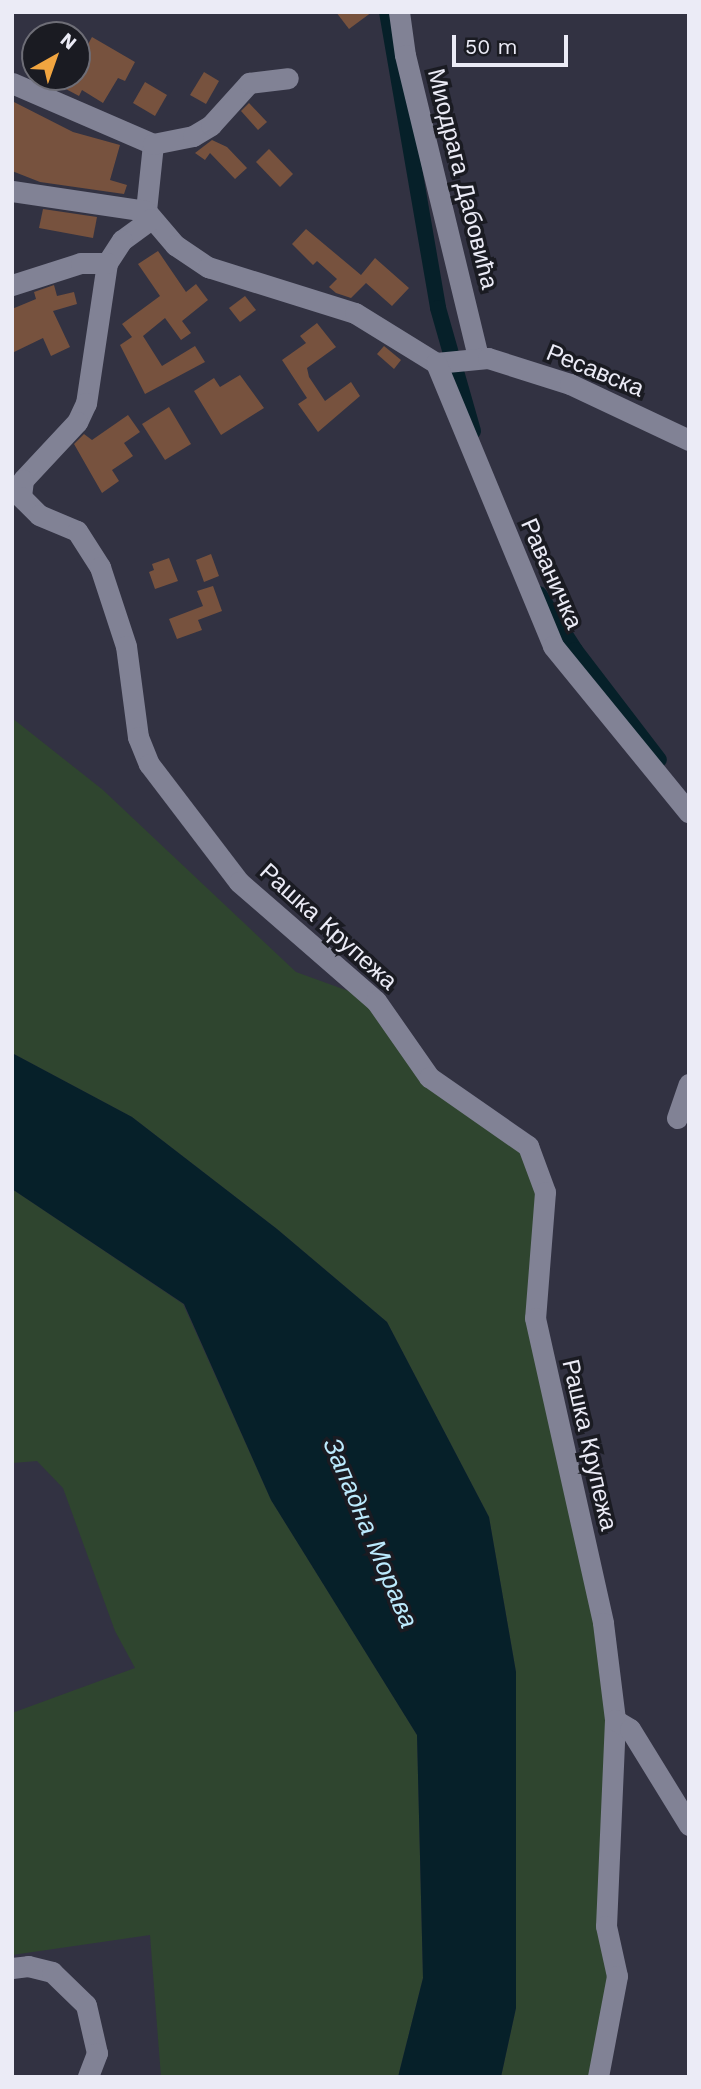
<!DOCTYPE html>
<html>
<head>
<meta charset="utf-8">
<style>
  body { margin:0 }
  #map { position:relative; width:701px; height:2089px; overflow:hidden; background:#323242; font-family:"Work Sans",sans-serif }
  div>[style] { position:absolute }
  .green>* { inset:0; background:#2f452f }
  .water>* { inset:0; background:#062029 }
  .canal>* { height:16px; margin:-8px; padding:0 8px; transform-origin:8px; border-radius:8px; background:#062029 }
  .building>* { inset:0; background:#77523e }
  .minor>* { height:21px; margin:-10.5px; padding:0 10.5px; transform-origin:10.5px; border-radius:10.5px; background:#818295 }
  span { translate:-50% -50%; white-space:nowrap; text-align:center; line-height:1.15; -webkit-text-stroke:7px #1a1b22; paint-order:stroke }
  .street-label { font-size:24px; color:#ebebf6 }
  .water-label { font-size:26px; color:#bceafd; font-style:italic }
  .frame { position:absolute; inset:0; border:14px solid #ebebf6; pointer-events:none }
  .north { position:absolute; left:21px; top:21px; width:70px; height:70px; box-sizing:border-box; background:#1a1b22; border:2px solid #6e6e77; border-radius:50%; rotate:40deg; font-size:19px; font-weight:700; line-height:28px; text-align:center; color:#ebebf6 }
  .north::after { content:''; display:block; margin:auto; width:24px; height:32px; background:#f1a540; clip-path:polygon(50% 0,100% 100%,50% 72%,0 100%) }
  .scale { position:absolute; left:452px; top:35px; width:116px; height:32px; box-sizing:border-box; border:4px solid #ebebf6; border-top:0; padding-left:9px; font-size:21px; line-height:24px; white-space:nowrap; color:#ebebf6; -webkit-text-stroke:5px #1a1b22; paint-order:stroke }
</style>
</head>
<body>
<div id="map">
  <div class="green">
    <div style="clip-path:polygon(12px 718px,103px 790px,296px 972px,376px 1001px,429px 1077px,528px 1146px,545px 1192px,535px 1318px,603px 1623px,617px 1976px,598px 2077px,501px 2077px,516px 2008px,516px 1672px,489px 1517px,387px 1322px,277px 1229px,132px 1117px,12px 1053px)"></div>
    <div style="clip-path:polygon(12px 1189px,183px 1304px,271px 1500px,417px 1735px,423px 1978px,398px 2077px,161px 2077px,150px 1935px,12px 1955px,12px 1713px,135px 1668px,115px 1631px,63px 1488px,37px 1461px,12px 1463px)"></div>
  </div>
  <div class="water">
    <div style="clip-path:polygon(12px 1053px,132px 1117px,277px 1229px,387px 1322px,489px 1517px,516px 1672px,516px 2008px,501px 2077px,398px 2077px,423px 1978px,417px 1735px,271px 1500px,184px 1304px,12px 1189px)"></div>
  </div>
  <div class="canal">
    <div style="left:387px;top:12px;width:300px;rotate:80.2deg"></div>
    <div style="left:438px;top:308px;width:128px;rotate:74.1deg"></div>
    <div style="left:539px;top:594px;width:67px;rotate:57.3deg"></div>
    <div style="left:575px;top:650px;width:138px;rotate:52.6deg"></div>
  </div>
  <div class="building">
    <div style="clip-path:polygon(336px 12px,372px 12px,349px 29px)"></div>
    <div style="clip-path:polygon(92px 37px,135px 62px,125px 81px,118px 78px,103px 103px,82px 90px,79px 96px,64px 88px,68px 82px,60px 77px,77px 77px,77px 64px)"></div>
    <div style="clip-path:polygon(204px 72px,219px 81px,206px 104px,190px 95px)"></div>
    <div style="clip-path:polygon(145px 82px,167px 95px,155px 116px,133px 103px)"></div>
    <div style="clip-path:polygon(12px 101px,73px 132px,120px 145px,110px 180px,127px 185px,124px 194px,40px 182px,12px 171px)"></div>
    <div style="clip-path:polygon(249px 103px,267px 122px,258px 130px,241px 111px)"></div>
    <div style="clip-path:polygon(212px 140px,227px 147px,247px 168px,235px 179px,210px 153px,205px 160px,195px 153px)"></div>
    <div style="clip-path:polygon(269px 149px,293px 174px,280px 187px,256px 162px)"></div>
    <div style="clip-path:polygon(43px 209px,97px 217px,93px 238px,39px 228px)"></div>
    <div style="clip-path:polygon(306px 229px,361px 275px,375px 258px,409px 288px,392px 306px,366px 283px,351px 298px,336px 293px,329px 287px,337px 279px,317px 261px,313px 265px,292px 244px)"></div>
    <div style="clip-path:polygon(158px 251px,186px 292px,196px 284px,208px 300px,182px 321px,191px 333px,181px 340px,165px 318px,143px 336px,162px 366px,195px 346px,205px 362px,145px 394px,120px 345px,132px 337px,122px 324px,160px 296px,138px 264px)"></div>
    <div style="clip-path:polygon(54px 285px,57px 296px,74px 292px,77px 304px,53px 311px,70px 347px,51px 356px,43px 338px,12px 353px,12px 309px,36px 299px,34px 292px)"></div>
    <div style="clip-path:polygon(245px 296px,256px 310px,240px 322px,229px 308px)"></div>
    <div style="clip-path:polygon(317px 323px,336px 347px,307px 368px,309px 377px,325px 401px,351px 382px,360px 396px,318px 432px,298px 404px,307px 398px,282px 360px,306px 343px,300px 336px)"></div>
    <div style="clip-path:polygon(384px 346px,401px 360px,394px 369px,377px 354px)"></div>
    <div style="clip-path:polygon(240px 375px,264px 408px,221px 435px,194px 391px,214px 378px,220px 387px)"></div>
    <div style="clip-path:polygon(169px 407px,191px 444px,165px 460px,142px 424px)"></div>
    <div style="clip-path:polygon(128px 415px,140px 432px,124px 443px,133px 456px,112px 470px,119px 481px,102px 493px,74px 444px,84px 434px,92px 440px)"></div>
    <div style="clip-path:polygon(211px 554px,219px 576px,204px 582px,196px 560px)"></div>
    <div style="clip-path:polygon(169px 558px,178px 581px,155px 589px,149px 572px,154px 570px,152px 564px)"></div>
    <div style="clip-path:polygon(213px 586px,222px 611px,198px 620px,202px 630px,177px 639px,169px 619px,203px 606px,197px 591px)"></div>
  </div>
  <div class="minor">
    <div style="left:399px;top:12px;width:43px;rotate:82.1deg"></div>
    <div style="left:405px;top:55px;width:311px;rotate:76.4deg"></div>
    <div style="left:12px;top:83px;width:154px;rotate:23.4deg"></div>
    <div style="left:153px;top:144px;width:67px;rotate:96deg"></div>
    <div style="left:146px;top:211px;width:45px;rotate:49.5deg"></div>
    <div style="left:175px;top:245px;width:40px;rotate:34deg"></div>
    <div style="left:208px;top:267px;width:154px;rotate:17.4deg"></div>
    <div style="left:355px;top:313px;width:95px;rotate:31.7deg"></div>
    <div style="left:436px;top:363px;width:52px;rotate:-5.5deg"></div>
    <div style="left:488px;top:358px;width:86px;rotate:17.6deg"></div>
    <div style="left:570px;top:384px;width:132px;rotate:25.2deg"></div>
    <div style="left:153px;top:144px;width:41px;rotate:-11.3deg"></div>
    <div style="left:193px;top:136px;width:21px;rotate:-31deg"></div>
    <div style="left:211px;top:125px;width:57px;rotate:-47.9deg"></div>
    <div style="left:249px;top:83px;width:39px;rotate:-7deg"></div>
    <div style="left:12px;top:191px;width:135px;rotate:8.5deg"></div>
    <div style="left:151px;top:219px;width:36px;rotate:144deg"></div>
    <div style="left:122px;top:240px;width:27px;rotate:123deg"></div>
    <div style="left:107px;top:263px;width:142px;rotate:98.5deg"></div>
    <div style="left:86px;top:403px;width:21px;rotate:115deg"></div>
    <div style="left:77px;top:422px;width:79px;rotate:133deg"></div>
    <div style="left:23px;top:480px;width:17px;rotate:97deg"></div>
    <div style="left:21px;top:497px;width:25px;rotate:45deg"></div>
    <div style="left:39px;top:515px;width:41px;rotate:22.8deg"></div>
    <div style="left:77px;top:531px;width:43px;rotate:57.4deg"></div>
    <div style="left:100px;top:567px;width:83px;rotate:71.8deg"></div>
    <div style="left:126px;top:646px;width:92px;rotate:82.5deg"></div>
    <div style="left:138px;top:737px;width:29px;rotate:68deg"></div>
    <div style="left:149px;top:764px;width:148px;rotate:52.7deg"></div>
    <div style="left:239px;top:882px;width:181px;rotate:41deg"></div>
    <div style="left:376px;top:1001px;width:93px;rotate:55.1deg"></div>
    <div style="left:429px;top:1077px;width:121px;rotate:34.9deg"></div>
    <div style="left:528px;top:1146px;width:49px;rotate:69.7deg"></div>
    <div style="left:545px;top:1192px;width:126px;rotate:94.5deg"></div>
    <div style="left:535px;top:1318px;width:312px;rotate:77.4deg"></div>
    <div style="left:603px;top:1623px;width:98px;rotate:82.9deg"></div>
    <div style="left:615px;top:1720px;width:206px;rotate:92.5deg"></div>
    <div style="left:606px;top:1926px;width:51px;rotate:77.6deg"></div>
    <div style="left:617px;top:1976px;width:103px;rotate:100.7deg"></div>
    <div style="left:12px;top:285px;width:72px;rotate:-17.7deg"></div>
    <div style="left:81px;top:263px;width:26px"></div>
    <div style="left:436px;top:363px;width:306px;rotate:67.5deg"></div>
    <div style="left:553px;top:646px;width:215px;rotate:50.8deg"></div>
    <div style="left:677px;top:1118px;width:36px;rotate:-71deg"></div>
    <div style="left:615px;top:1720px;width:17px;rotate:31deg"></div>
    <div style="left:630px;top:1729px;width:113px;rotate:58.4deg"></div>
    <div style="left:12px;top:1968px;width:16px;rotate:-7deg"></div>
    <div style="left:28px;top:1966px;width:25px;rotate:14deg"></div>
    <div style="left:52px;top:1972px;width:47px;rotate:44.1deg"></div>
    <div style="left:86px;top:2005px;width:49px;rotate:77.1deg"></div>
    <div style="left:97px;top:2053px;width:26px;rotate:111deg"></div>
  </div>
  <div class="street-label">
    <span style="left:462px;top:179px;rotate:76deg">Миодрага Дабовића</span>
    <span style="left:595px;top:371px;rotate:22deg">Ресавска</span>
    <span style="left:551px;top:574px;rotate:66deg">Раваничка</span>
    <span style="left:328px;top:927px;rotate:42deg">Рашка Крупежа</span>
    <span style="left:589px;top:1445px;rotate:77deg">Рашка Крупежа</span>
  </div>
  <div class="water-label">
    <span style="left:370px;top:1533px;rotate:67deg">Западна Морава</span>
  </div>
  <div class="frame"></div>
  <div class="north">N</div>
  <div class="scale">50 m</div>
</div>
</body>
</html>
